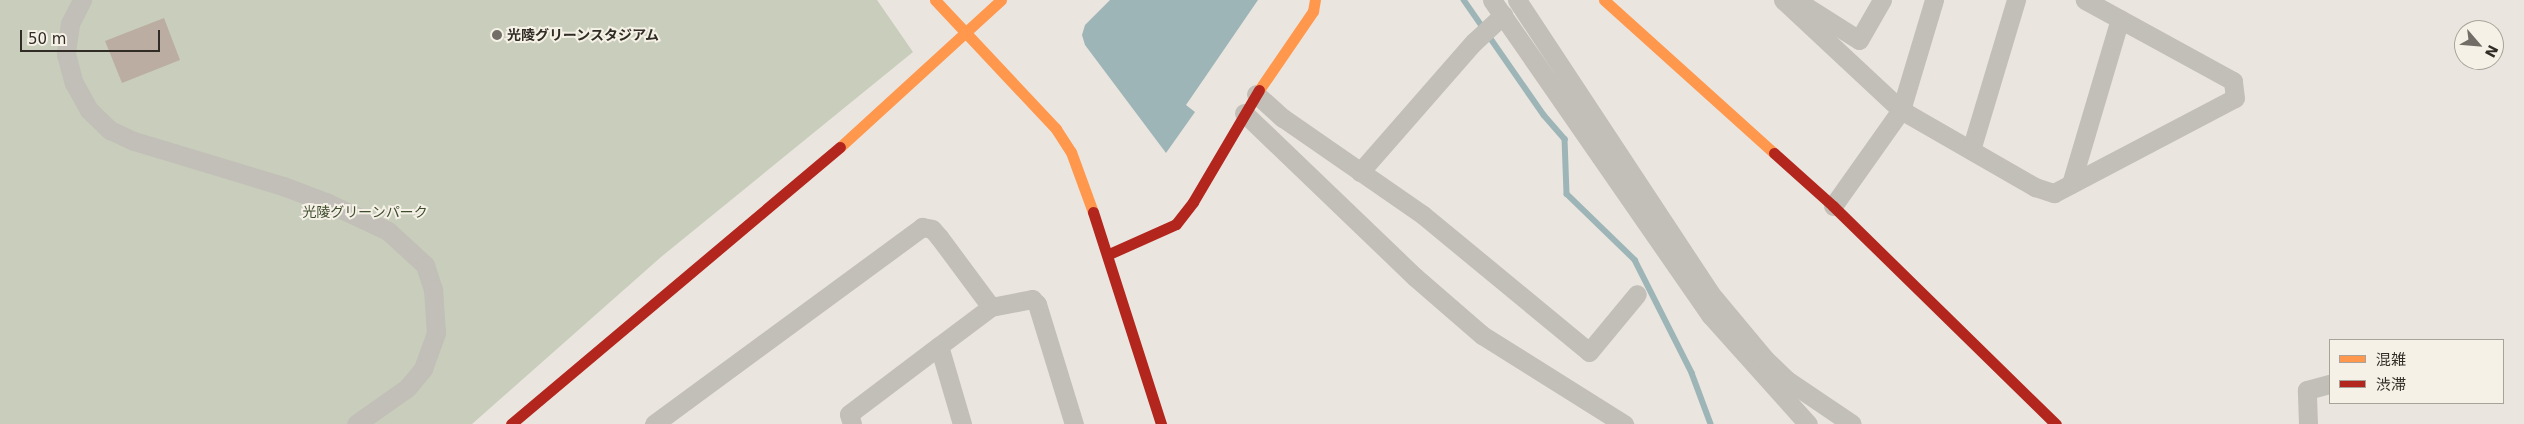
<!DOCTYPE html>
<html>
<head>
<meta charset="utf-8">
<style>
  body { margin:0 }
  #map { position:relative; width:2524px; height:424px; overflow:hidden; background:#eae6df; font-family:"DejaVu Sans","Noto Sans JP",sans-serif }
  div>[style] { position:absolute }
  .green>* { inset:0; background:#c8cebb }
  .water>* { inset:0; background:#9eb5b8 }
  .stream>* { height:5.5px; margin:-2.75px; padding:0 2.75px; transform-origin:2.75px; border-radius:2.75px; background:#9eb5b8 }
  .building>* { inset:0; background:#bbada2 }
  .street>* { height:19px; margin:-9.5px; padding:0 9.5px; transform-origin:9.5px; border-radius:9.5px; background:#c2beb8 }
  .slow>* { height:11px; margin:-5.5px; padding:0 5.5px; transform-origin:5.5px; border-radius:5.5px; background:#ff974d }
  .jam>* { height:11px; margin:-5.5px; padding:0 5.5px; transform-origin:5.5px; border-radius:5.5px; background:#b3261e }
  .dots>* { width:14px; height:14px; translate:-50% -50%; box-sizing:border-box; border:2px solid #f6f1e6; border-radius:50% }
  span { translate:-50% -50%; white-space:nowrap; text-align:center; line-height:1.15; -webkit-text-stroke:4px #f6f1e6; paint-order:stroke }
  .poi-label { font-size:14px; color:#322c27; font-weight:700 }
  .left { translate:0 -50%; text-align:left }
  .park-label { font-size:14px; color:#3e4d2e }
  .legend { position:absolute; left:2329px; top:339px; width:175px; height:65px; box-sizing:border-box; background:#f6f1e6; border:1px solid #a8a29a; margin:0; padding:6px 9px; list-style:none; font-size:15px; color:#322c27 }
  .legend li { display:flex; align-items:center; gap:10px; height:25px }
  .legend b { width:25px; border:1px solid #a8a29a }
  .north { position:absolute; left:2454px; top:20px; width:50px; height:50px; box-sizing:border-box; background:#f6f1e6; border:1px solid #a8a29a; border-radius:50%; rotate:117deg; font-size:14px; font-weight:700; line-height:20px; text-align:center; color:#322c27 }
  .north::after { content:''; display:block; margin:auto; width:18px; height:22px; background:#726d67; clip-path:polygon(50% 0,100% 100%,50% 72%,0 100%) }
  .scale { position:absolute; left:20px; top:30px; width:140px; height:22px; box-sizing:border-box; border:2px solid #322c27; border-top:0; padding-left:6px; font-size:15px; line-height:18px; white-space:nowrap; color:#322c27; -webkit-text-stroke:4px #f6f1e6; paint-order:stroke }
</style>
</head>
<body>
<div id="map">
  <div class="green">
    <div style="clip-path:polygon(0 0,877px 0,913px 52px,661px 257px,472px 424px,0 424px)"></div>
  </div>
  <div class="water">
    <div style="clip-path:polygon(1110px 0,1258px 0,1186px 105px,1195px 112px,1166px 153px,1085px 45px,1082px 35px,1085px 25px)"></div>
  </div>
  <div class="stream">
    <div style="left:1464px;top:0;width:140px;rotate:55.2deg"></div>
    <div style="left:1544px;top:115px;width:32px;rotate:49deg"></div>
    <div style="left:1565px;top:139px;width:55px;rotate:87.9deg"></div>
    <div style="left:1567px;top:194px;width:95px;rotate:44.1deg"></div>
    <div style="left:1635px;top:260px;width:127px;rotate:63.2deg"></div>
    <div style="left:1692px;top:373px;width:54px;rotate:69.6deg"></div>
  </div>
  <div class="building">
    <div style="clip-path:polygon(164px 18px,180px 60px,122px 83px,105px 41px)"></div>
  </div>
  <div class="street">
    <div style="left:82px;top:0;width:27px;rotate:117deg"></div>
    <div style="left:70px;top:24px;width:30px;rotate:98deg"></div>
    <div style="left:66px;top:54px;width:30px;rotate:75deg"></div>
    <div style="left:74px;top:83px;width:31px;rotate:61deg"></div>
    <div style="left:89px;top:110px;width:29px;rotate:44deg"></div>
    <div style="left:110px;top:130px;width:26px;rotate:25deg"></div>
    <div style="left:134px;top:141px;width:156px;rotate:16.8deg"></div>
    <div style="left:283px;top:186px;width:48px;rotate:20.7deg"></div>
    <div style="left:328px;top:203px;width:66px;rotate:25deg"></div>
    <div style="left:388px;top:231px;width:50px;rotate:42.6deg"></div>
    <div style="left:425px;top:265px;width:25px;rotate:72deg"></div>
    <div style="left:433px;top:289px;width:44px;rotate:86.1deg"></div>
    <div style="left:436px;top:333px;width:38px;rotate:110deg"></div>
    <div style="left:423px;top:369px;width:25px;rotate:130deg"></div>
    <div style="left:407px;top:388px;width:62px;rotate:144.8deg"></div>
    <div style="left:1492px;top:0;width:384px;rotate:55.3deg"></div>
    <div style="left:1711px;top:316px;width:145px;rotate:48.1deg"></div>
    <div style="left:1517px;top:0;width:351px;rotate:56.6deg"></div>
    <div style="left:1710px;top:293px;width:86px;rotate:50.2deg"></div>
    <div style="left:1765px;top:359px;width:30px;rotate:44deg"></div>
    <div style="left:1787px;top:380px;width:78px;rotate:34.1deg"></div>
    <div style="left:1783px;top:0;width:161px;rotate:43deg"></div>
    <div style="left:1901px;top:110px;width:155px;rotate:29.9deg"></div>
    <div style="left:2035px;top:187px;width:20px;rotate:18deg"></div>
    <div style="left:2054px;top:193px;width:204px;rotate:-27.7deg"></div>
    <div style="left:2235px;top:98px;width:17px;rotate:-97deg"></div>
    <div style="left:2233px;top:81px;width:169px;rotate:-151.3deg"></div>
    <div style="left:1802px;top:4px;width:67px;rotate:32.3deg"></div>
    <div style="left:1859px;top:40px;width:46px;rotate:-60.1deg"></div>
    <div style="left:1256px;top:94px;width:36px;rotate:42deg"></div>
    <div style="left:1283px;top:118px;width:170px;rotate:34.7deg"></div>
    <div style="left:1423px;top:215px;width:215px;rotate:39.5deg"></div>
    <div style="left:1589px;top:352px;width:75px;rotate:-50.4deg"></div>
    <div style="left:1244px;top:113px;width:237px;rotate:43.8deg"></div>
    <div style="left:1415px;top:277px;width:89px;rotate:40.9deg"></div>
    <div style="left:1482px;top:335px;width:168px;rotate:32.1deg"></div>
    <div style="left:1971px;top:150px;width:157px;rotate:-73.3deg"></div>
    <div style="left:1360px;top:172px;width:173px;rotate:-48.8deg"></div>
    <div style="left:1474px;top:42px;width:40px;rotate:-43deg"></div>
    <div style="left:2071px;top:184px;width:172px;rotate:-73.5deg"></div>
    <div style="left:1833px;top:206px;width:118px;rotate:-54.7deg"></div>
    <div style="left:1901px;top:110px;width:115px;rotate:-73.3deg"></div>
    <div style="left:654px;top:424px;width:333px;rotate:-36.3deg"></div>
    <div style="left:922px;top:227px;width:10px;rotate:11deg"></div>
    <div style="left:932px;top:229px;width:11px;rotate:49deg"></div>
    <div style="left:939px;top:237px;width:87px;rotate:53.4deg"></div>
    <div style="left:852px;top:424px;width:10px;rotate:-107deg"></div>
    <div style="left:849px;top:414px;width:113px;rotate:-37.1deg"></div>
    <div style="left:962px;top:424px;width:81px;rotate:-106.4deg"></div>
    <div style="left:939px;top:346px;width:65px;rotate:-36.9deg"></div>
    <div style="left:991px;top:307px;width:42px;rotate:-11deg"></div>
    <div style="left:1032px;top:299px;width:7px;rotate:45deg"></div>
    <div style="left:1037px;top:304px;width:126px;rotate:72.9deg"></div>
    <div style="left:2308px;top:424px;width:34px;rotate:-92deg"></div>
    <div style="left:2307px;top:390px;width:24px;rotate:-15deg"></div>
  </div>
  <div class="slow">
    <div style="left:935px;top:0;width:177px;rotate:46.8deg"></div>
    <div style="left:1056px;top:129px;width:27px;rotate:57deg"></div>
    <div style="left:1071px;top:152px;width:64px;rotate:69.9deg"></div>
    <div style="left:1604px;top:0;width:229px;rotate:42deg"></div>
    <div style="left:1259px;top:90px;width:96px;rotate:-55.6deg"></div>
    <div style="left:1313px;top:11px;width:11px;rotate:-80deg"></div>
    <div style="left:840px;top:147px;width:218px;rotate:-42.4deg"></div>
  </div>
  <div class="jam">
    <div style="left:1774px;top:153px;width:79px;rotate:41.9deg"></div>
    <div style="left:1833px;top:206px;width:312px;rotate:44.4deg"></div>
    <div style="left:1093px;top:212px;width:223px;rotate:72.2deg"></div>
    <div style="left:1109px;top:254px;width:73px;rotate:-24.1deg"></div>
    <div style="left:1176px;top:224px;width:28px;rotate:-52deg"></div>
    <div style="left:1193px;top:202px;width:130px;rotate:-59.5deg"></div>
    <div style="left:511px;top:424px;width:430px;rotate:-40.1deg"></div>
  </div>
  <div class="dots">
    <div style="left:497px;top:35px;background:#726d67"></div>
  </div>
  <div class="poi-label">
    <span class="left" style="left:507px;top:35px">光陵グリーンスタジアム</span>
  </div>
  <div class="park-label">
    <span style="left:365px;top:212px">光陵グリーンパーク</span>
  </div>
  <ul class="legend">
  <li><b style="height:6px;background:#ff974d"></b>混雑</li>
  <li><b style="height:6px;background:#b3261e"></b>渋滞</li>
  </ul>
  <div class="north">N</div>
  <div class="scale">50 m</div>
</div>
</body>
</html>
